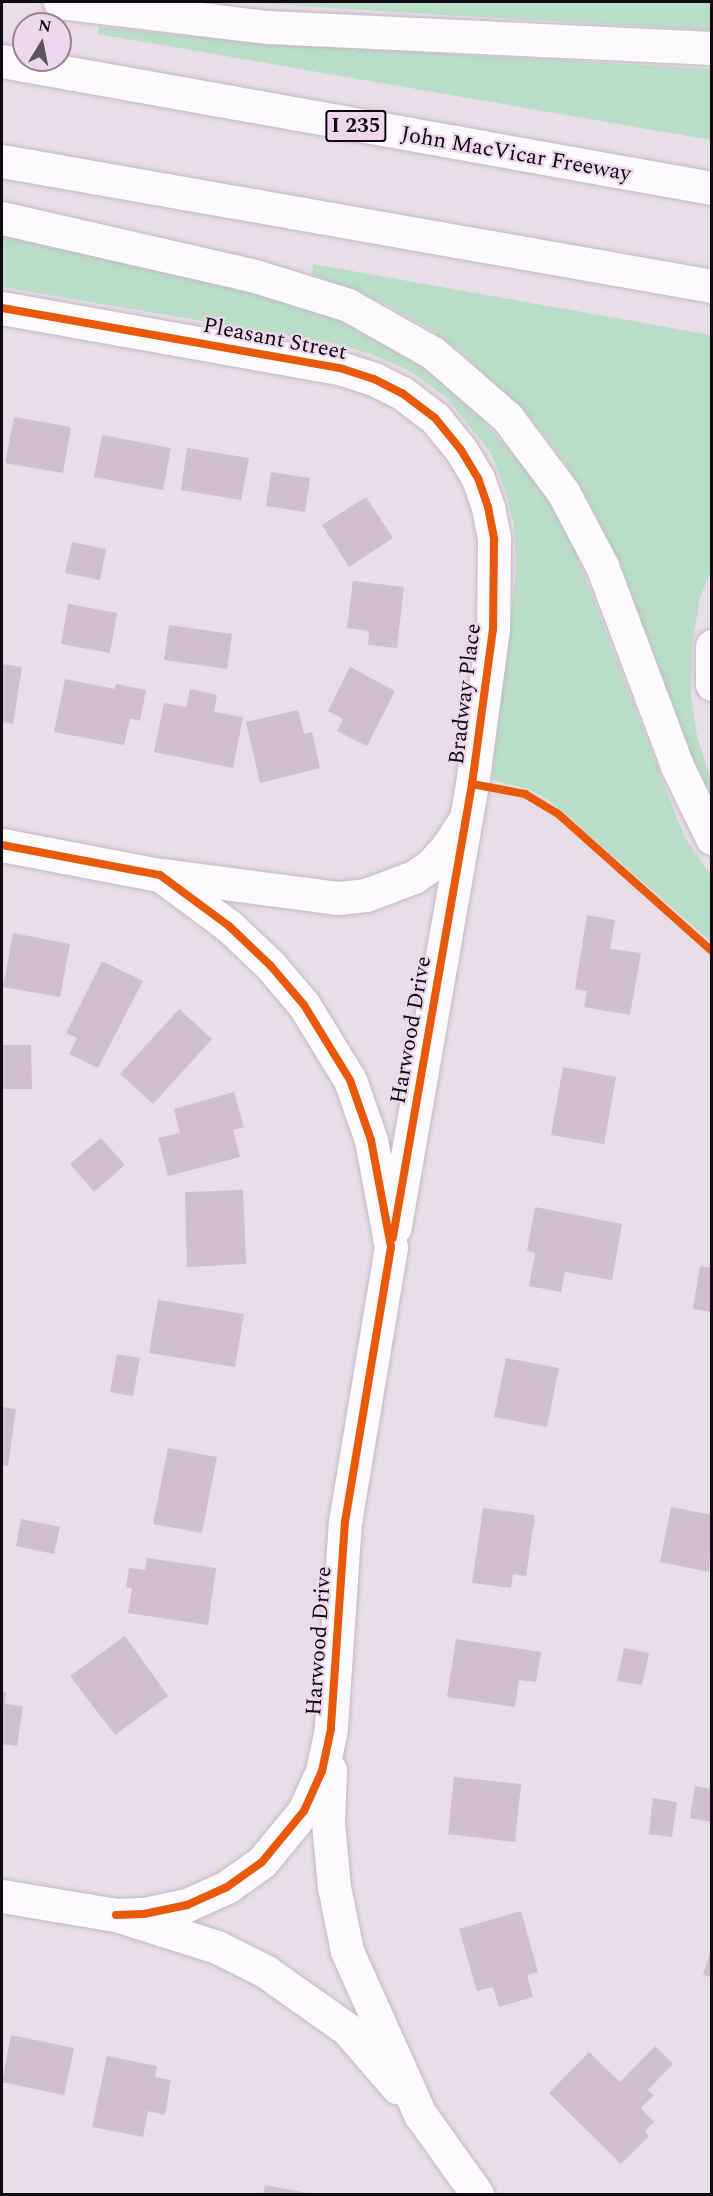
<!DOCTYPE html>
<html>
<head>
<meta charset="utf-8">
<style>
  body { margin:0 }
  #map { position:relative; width:713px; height:2196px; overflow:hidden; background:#e8dce8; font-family:Spectral,serif }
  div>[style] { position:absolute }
  .green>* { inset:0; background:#baddc8 }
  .building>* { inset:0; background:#cfbfd0 }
  .roads { filter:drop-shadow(0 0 2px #c3bac3) drop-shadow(0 0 2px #c3bac3) }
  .minor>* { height:33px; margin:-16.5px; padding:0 16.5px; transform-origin:16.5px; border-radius:16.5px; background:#fcfafc }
  .highway>* { height:33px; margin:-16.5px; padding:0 16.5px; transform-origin:16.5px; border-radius:16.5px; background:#fcfafc }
  .cycleway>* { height:8px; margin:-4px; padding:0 4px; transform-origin:4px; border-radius:4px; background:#e8590c }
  span { translate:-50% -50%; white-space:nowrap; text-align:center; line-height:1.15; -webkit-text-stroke:4.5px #edd7ed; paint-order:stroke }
  .shield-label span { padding:2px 4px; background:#edd7ed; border:2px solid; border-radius:4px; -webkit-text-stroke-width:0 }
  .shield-label { font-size:21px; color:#100911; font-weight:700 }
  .street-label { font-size:22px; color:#100911 }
  .frame { position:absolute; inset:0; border:3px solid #100911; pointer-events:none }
  .north { position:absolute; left:12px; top:12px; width:60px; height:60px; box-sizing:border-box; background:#edd7ed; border:2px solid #958595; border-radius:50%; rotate:10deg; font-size:16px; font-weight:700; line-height:24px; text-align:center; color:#100911 }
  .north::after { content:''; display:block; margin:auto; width:21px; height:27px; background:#5c535c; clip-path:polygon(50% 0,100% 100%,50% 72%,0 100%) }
</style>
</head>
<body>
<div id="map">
  <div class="green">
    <div style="clip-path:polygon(243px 2px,711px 2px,711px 30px,444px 15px)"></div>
    <div style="clip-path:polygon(99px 27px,259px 43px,711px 69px,711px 140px,98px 34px)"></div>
    <div style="clip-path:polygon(2px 232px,256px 291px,318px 310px,365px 331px,407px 355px,448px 385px,474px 410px,525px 468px,551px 503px,576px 553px,684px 836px,711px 876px,711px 942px,550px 801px,528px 789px,492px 780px,516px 569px,514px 525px,506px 493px,491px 453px,446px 397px,408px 370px,371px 354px,336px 344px,2px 287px)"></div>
    <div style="clip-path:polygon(313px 264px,711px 335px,711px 570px,700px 598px,692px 646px,691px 695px,697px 736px,711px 779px,711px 804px,701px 786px,621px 566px,591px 505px,560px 455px,526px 413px,460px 351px,428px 328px,379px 301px,312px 274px)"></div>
  </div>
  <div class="building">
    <div style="clip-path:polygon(14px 417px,71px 427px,63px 473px,5px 463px)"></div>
    <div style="clip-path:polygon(102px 435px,171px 448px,163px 490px,94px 477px)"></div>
    <div style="clip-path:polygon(187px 448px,249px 458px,241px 500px,181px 490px)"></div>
    <div style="clip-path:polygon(271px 472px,310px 478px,305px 512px,266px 506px)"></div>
    <div style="clip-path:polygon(366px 497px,393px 538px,349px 567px,322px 525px)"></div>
    <div style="clip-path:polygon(72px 542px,106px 549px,100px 580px,65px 573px)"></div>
    <div style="clip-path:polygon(353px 581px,404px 587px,397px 648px,368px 645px,369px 631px,347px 628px)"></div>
    <div style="clip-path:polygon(68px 604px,117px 613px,110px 653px,61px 644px)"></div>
    <div style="clip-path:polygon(169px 625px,232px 634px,227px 669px,164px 660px)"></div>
    <div style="clip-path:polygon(2px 664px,22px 667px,13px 724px,2px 722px)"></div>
    <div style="clip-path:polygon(350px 667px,395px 691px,367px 746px,337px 731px,343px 719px,328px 711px)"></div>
    <div style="clip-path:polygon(65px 679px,115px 689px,116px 684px,146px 690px,140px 721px,130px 718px,124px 745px,54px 732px)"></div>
    <div style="clip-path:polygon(190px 689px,217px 695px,214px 712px,243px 717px,233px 768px,154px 752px,164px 703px,186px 707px)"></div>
    <div style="clip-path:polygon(298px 710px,304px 734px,312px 732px,320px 768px,260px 783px,246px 722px)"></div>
    <div style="clip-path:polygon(587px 915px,615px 920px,610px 949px,641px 953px,630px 1015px,584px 1007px,587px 991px,575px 989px)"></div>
    <div style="clip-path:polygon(13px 933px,70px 944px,60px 997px,3px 987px)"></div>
    <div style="clip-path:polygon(102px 961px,143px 981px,98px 1068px,69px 1054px,77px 1038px,66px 1033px)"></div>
    <div style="clip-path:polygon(179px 1009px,212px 1039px,153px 1104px,120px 1074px)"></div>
    <div style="clip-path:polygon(2px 1045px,31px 1045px,32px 1089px,2px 1089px)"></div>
    <div style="clip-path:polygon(563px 1067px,616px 1077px,604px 1144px,551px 1135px)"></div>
    <div style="clip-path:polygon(234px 1092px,244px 1127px,233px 1130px,240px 1157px,168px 1176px,158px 1138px,180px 1133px,174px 1109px)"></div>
    <div style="clip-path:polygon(101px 1138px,125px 1165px,94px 1192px,70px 1164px)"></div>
    <div style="clip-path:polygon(243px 1190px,246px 1264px,187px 1267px,185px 1192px)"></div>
    <div style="clip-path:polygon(535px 1207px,622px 1224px,612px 1280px,565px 1272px,561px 1292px,529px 1286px,535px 1253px,527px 1251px)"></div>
    <div style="clip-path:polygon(700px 1266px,712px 1268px,712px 1312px,693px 1309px)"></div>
    <div style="clip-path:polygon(158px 1300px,244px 1314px,235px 1367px,149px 1353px)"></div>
    <div style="clip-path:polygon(117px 1354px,140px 1358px,133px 1396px,110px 1392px)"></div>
    <div style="clip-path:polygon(506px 1358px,559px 1368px,547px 1427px,494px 1417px)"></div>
    <div style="clip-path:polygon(2px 1407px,16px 1409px,8px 1466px,2px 1465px)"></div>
    <div style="clip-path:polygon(168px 1448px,217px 1457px,202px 1533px,153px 1524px)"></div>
    <div style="clip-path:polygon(671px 1507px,712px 1515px,709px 1572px,660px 1562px)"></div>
    <div style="clip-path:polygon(483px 1508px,535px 1515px,526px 1576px,513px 1574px,511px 1588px,472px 1583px)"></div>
    <div style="clip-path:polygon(21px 1519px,60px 1527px,54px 1554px,16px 1546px)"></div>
    <div style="clip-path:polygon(147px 1558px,216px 1568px,208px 1625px,128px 1613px,132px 1588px,126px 1587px,129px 1568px,145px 1570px)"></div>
    <div style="clip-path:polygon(125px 1636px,168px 1696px,115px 1735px,70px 1676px)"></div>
    <div style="clip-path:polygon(456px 1639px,541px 1652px,536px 1682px,519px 1680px,515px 1707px,447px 1697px)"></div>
    <div style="clip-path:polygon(624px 1648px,649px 1653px,642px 1685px,617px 1681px)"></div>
    <div style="clip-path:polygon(2px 1691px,6px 1692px,5px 1704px,23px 1706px,17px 1746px,2px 1744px)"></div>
    <div style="clip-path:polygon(454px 1777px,521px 1784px,515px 1842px,448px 1834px)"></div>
    <div style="clip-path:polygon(695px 1786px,712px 1789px,712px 1822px,690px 1818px)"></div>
    <div style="clip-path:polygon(653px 1798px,677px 1802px,672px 1837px,649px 1834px)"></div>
    <div style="clip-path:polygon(521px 1911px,538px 1972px,527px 1975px,533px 1997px,499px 2007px,493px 1987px,477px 1991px,459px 1929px)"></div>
    <div style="clip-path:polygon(711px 1950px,712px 1950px,712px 1977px,703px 1975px)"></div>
    <div style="clip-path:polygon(11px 2035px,74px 2048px,64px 2095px,2px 2082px)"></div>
    <div style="clip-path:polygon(655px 2046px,673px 2064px,648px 2090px,654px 2095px,641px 2108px,654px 2122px,645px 2131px,649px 2136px,621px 2164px,549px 2093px,589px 2052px,620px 2082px)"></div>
    <div style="clip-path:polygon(107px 2056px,157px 2066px,155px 2077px,171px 2080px,165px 2115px,148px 2111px,143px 2137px,92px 2127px)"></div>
    <div style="clip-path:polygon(265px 2185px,307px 2193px,307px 2194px,263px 2194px)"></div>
  </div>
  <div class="roads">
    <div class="minor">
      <div style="left:2px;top:308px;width:346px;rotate:10.1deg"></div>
      <div style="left:343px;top:369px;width:33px;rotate:18deg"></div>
      <div style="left:374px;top:379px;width:31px;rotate:27deg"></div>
      <div style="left:402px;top:393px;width:41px;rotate:37.1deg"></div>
      <div style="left:435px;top:418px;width:41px;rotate:50.9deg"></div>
      <div style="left:461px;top:450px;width:33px;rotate:59deg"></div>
      <div style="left:478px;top:478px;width:31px;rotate:71deg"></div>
      <div style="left:488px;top:507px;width:33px;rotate:79deg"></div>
      <div style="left:494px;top:539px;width:90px;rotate:90.6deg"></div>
      <div style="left:493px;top:629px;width:156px;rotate:97.7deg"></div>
      <div style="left:472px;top:784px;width:450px;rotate:99.9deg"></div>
      <div style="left:2px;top:845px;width:161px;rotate:10.8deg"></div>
      <div style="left:160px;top:875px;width:86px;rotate:36.5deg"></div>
      <div style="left:229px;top:926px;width:57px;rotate:43.6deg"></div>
      <div style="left:270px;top:965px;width:52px;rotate:49.6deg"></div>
      <div style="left:304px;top:1005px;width:88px;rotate:58.5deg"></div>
      <div style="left:350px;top:1080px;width:64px;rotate:70.7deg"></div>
      <div style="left:371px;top:1140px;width:109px;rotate:79.4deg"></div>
      <div style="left:391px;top:1247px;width:278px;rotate:99.5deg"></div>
      <div style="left:345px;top:1521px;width:208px;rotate:93.9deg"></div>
      <div style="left:331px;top:1729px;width:43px;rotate:102.1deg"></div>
      <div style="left:322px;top:1771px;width:44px;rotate:114.2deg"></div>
      <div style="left:304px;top:1811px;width:66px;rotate:129.5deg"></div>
      <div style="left:262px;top:1862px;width:43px;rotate:144.5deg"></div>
      <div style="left:227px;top:1887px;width:44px;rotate:155.8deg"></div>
      <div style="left:187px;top:1905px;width:44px;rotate:168.2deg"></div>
      <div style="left:144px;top:1914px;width:28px;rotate:178deg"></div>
      <div style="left:163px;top:875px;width:177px;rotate:7.5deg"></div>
      <div style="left:338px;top:898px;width:28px;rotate:-6deg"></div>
      <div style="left:366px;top:895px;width:51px;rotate:-20.6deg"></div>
      <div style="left:414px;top:877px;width:21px;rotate:-35deg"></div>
      <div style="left:431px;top:865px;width:25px;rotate:-48deg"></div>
      <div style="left:448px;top:846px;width:27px;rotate:-57deg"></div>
      <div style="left:330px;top:1770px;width:53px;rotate:92.2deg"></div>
      <div style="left:328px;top:1823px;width:64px;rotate:84.6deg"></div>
      <div style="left:334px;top:1887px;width:65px;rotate:78.5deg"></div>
      <div style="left:347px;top:1951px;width:179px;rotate:65.9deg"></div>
      <div style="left:420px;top:2114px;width:98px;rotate:54.5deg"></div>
      <div style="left:2px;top:1896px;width:116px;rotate:9.5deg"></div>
      <div style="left:116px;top:1915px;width:106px;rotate:17.6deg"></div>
      <div style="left:217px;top:1947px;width:54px;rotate:26.6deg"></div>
      <div style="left:265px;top:1971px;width:100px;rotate:35.3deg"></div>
      <div style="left:347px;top:2029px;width:77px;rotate:49.2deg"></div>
    </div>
    <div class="highway">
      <div style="left:60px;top:2px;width:209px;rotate:6.9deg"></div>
      <div style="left:268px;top:27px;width:444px;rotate:2.7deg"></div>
      <div style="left:2px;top:61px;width:721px;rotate:10.14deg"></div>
      <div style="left:2px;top:161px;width:721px;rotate:9.98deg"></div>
      <div style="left:2px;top:218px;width:260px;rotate:12.9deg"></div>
      <div style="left:255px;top:276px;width:97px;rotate:17.3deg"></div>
      <div style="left:348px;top:305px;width:98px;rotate:29.5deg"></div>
      <div style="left:433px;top:353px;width:98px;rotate:40.9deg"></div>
      <div style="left:507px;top:417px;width:94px;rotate:53.3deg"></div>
      <div style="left:563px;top:492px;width:84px;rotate:62.2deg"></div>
      <div style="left:602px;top:566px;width:214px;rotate:69.4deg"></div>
      <div style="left:677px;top:766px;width:80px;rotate:64.1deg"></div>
      <div style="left:712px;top:646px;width:38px;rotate:90deg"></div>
    </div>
  </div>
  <div class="cycleway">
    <div style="left:2px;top:308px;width:346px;rotate:10.1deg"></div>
    <div style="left:343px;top:369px;width:33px;rotate:18deg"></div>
    <div style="left:374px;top:379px;width:31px;rotate:27deg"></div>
    <div style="left:402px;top:393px;width:41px;rotate:37.1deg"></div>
    <div style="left:435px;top:418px;width:41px;rotate:50.9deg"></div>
    <div style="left:461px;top:450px;width:33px;rotate:59deg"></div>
    <div style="left:478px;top:478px;width:31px;rotate:71deg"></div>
    <div style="left:488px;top:507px;width:33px;rotate:79deg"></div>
    <div style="left:494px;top:539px;width:90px;rotate:90.6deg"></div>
    <div style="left:493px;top:629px;width:156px;rotate:97.7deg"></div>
    <div style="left:472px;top:784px;width:461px;rotate:99.9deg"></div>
    <div style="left:472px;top:784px;width:54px;rotate:10.7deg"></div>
    <div style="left:525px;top:794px;width:37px;rotate:31deg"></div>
    <div style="left:557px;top:813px;width:208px;rotate:41.7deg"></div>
    <div style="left:2px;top:845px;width:161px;rotate:10.8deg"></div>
    <div style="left:160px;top:875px;width:86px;rotate:36.5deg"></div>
    <div style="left:229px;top:926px;width:57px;rotate:43.6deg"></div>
    <div style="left:270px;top:965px;width:52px;rotate:49.6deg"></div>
    <div style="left:304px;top:1005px;width:88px;rotate:58.5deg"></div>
    <div style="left:350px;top:1080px;width:64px;rotate:70.7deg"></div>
    <div style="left:371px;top:1140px;width:109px;rotate:79.4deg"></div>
    <div style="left:391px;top:1247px;width:278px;rotate:99.5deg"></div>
    <div style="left:345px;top:1521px;width:208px;rotate:93.9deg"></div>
    <div style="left:331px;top:1729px;width:43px;rotate:102.1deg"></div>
    <div style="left:322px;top:1771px;width:44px;rotate:114.2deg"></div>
    <div style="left:304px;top:1811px;width:66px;rotate:129.5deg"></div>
    <div style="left:262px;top:1862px;width:43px;rotate:144.5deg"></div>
    <div style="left:227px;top:1887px;width:44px;rotate:155.8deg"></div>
    <div style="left:187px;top:1905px;width:44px;rotate:168.2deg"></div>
    <div style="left:144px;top:1914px;width:28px;rotate:178deg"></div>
  </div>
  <div class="shield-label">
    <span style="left:356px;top:126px">I 235</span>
  </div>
  <div class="street-label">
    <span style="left:516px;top:154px;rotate:10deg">John MacVicar Freeway</span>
    <span style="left:275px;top:339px;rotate:11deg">Pleasant Street</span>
    <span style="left:465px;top:694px;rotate:-83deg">Bradway Place</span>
    <span style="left:411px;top:1030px;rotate:-80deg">Harwood Drive</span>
    <span style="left:319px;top:1641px;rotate:-86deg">Harwood Drive</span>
  </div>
  <div class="frame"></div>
  <div class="north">N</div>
</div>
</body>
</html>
